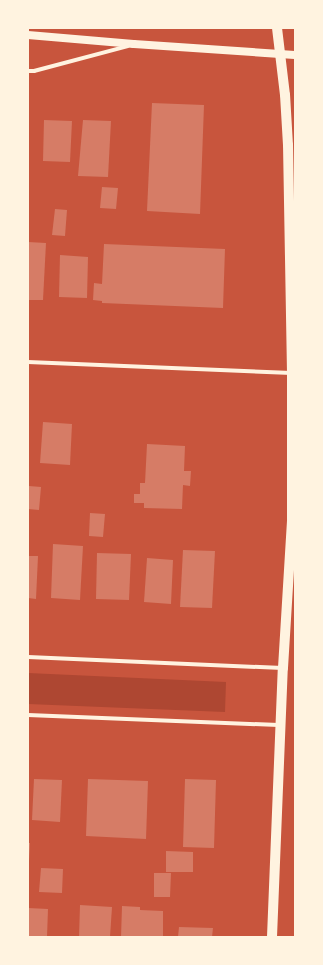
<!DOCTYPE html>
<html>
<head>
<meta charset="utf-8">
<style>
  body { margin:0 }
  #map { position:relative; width:323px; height:965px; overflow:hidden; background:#c8553d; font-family:"PT Sans Narrow",sans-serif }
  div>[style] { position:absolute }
  .green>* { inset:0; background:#ae4732 }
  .building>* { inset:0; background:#d67c66 }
  .minor>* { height:4px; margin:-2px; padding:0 2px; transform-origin:2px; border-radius:2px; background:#fff3e0 }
  .secondary>* { height:8px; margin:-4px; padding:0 4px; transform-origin:4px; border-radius:4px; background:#fff3e0 }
  .primary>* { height:10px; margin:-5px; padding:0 5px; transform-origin:5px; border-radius:5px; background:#fff3e0 }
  span { translate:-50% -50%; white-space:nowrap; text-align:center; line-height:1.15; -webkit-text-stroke:3px #fff3e0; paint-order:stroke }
  .frame { position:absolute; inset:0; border:29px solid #fff3e0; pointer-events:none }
</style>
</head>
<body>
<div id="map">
  <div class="green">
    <div style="clip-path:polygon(28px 673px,226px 682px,225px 712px,28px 704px)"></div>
  </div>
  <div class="building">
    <div style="clip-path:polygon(152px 103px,204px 105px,200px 214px,147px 211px)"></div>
    <div style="clip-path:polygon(44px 120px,72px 121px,70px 162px,43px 161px)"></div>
    <div style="clip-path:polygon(83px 120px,111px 121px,108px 177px,78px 176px)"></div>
    <div style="clip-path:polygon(102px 187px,118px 188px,116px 209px,100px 208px)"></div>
    <div style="clip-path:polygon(55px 209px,67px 210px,65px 236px,52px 235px)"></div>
    <div style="clip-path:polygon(28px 242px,46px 243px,43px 300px,28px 300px)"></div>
    <div style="clip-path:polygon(104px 244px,225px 249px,223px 308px,102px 303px,102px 301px,93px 300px,94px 283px,102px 284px)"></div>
    <div style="clip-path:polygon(60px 255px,88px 257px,87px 298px,59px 297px)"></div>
    <div style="clip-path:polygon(43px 422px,72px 424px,70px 465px,40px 463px)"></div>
    <div style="clip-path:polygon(147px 444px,185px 446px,184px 471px,191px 471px,190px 486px,183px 485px,182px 509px,144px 508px,144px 503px,134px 503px,134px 494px,140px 494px,140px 483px,145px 483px)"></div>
    <div style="clip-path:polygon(29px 486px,41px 487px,39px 510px,28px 509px)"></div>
    <div style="clip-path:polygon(90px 513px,105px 514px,103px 537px,89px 536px)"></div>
    <div style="clip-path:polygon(53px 544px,83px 546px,80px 600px,51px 598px)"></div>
    <div style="clip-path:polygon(183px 550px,215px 551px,212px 608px,180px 607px)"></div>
    <div style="clip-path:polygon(97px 553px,131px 554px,129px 600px,96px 599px)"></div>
    <div style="clip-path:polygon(28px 556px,38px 556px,36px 599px,28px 598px)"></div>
    <div style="clip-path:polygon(147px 558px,173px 560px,171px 604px,144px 602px)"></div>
    <div style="clip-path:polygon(34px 779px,62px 780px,60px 822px,32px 820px)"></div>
    <div style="clip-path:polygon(88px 779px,148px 781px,146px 839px,86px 836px)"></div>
    <div style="clip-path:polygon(185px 779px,216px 780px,214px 848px,183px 847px)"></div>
    <div style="clip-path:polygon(28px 843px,30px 843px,29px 861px,28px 861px)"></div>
    <div style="clip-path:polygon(166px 851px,193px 852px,193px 872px,166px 872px)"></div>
    <div style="clip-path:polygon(41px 868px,63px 869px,62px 893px,39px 892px)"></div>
    <div style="clip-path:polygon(154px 873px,171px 873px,170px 897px,154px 897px)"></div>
    <div style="clip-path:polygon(80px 905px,112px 907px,110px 937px,79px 937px)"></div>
    <div style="clip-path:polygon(122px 906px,140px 907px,140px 910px,163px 911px,163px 937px,121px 937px)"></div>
    <div style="clip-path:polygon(28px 908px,48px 909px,47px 937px,28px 937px)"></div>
    <div style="clip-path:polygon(179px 927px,213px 928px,212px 937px,178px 937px)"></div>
  </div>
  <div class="minor">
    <div style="left:28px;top:71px;width:6px"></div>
    <div style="left:34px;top:71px;width:97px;rotate:-14.9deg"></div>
    <div style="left:28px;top:362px;width:264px;rotate:2.4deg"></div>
    <div style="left:28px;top:657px;width:255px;rotate:2.5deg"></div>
    <div style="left:28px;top:715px;width:251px;rotate:2.3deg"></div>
  </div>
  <div class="secondary">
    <div style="left:28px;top:35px;width:106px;rotate:4.9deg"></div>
    <div style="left:134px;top:44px;width:161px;rotate:3.9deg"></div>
  </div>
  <div class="primary">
    <div style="left:272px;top:937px;width:269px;rotate:-87.7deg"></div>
    <div style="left:283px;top:668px;width:149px;rotate:-86.5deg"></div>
    <div style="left:292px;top:519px;width:146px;rotate:-90deg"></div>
    <div style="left:292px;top:373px;width:228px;rotate:-91deg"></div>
    <div style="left:288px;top:145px;width:50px;rotate:-93.4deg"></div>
    <div style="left:285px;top:95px;width:67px;rotate:-96.8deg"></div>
  </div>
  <div class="frame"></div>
</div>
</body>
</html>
